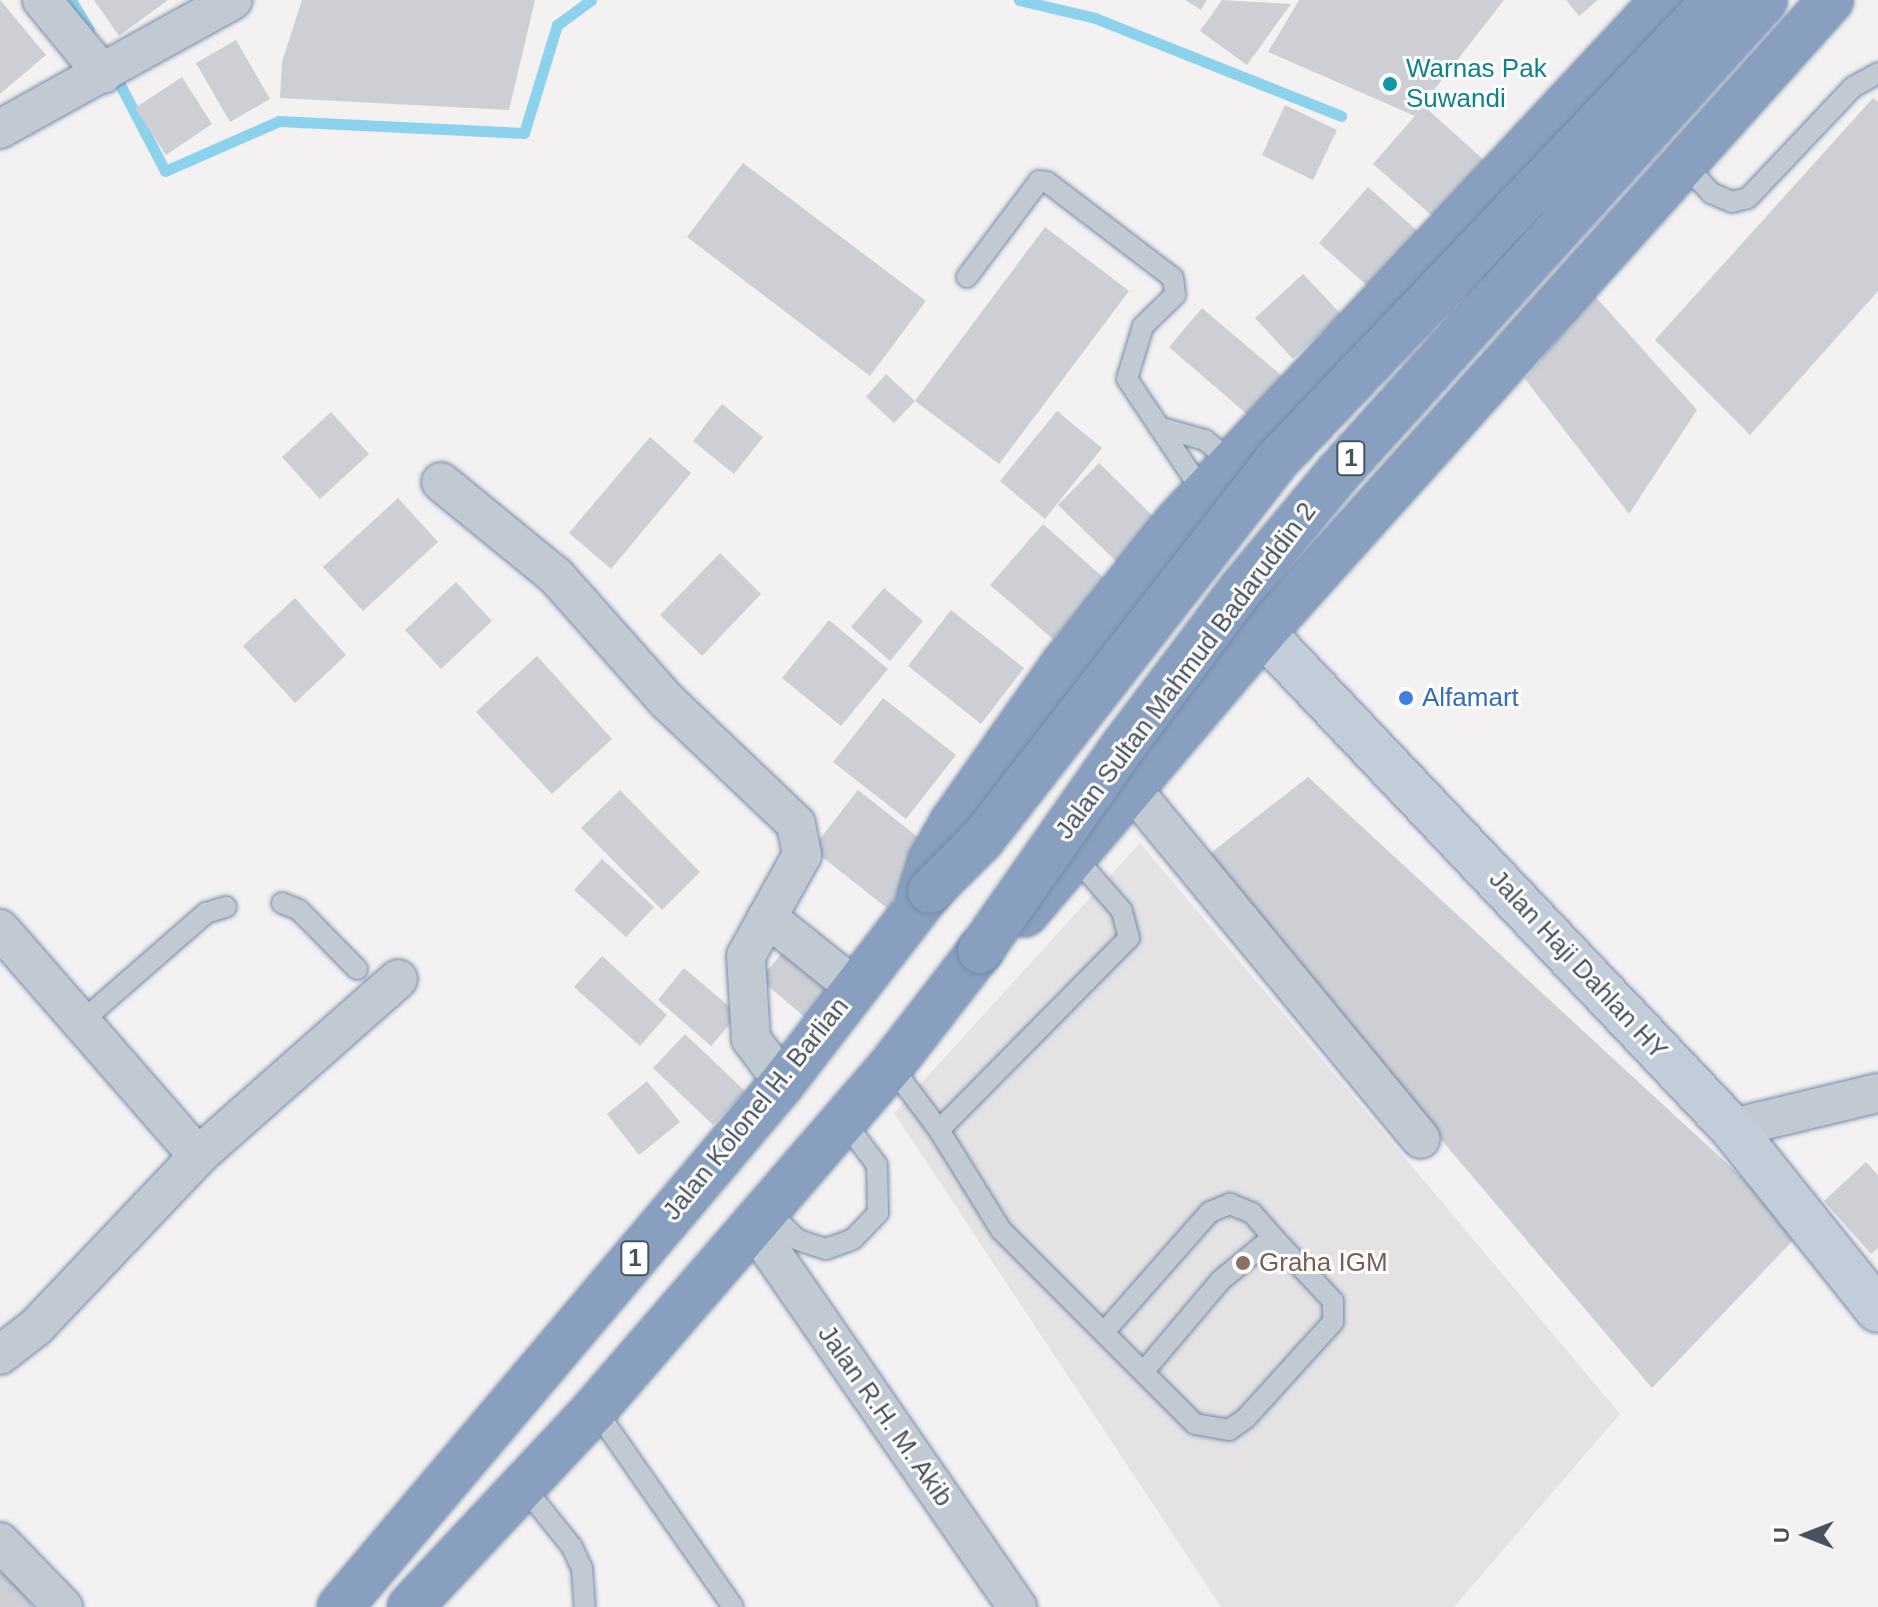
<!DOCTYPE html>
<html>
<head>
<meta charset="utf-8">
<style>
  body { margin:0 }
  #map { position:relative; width:1878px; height:1607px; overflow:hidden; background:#f3f1f1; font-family:Arial,sans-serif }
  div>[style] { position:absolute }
  .education>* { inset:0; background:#e4e2e3 }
  .stream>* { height:11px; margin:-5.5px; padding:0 5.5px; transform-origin:5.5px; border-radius:5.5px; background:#8dd2ed }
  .building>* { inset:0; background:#cdcfd5 }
  .roads { filter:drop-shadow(0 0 2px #748aab) drop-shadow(0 0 2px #748aab) }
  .lane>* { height:20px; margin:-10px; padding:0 10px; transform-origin:10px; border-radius:10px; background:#c1cad2 }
  .street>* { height:38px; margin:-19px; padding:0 19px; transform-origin:19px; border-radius:19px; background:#c1cad2 }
  .secondary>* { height:44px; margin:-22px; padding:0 22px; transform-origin:22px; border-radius:22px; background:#c3ccd9 }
  .highway>* { height:44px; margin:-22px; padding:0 22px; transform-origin:22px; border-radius:22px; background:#899fbf }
  .bridges { filter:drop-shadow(0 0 2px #748aab) drop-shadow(0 0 2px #748aab) }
  .highway-bridge>* { height:44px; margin:-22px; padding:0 22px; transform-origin:22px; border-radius:22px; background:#899fbf }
  .dots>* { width:22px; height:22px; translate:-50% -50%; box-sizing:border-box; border:4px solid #fff; border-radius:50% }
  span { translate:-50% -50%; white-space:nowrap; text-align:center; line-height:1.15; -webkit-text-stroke:6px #fff; paint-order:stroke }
  .shield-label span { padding:2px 6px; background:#fff; border:2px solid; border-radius:6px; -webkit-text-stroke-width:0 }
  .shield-label { font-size:24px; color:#48525e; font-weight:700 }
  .culture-label { font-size:26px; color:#0d838f }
  .left { translate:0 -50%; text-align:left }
  .street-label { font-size:26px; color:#48525e }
  .shop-label { font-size:26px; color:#366cbe }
  .education-label { font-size:26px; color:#785e54 }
  .north { position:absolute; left:1766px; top:1495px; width:80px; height:80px; -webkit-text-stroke:6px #fff; paint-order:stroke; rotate:270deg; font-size:22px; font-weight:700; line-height:32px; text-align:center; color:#48525e }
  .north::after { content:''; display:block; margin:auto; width:28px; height:36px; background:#48525e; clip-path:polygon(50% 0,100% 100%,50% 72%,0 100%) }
</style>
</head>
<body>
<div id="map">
  <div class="education">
    <div style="clip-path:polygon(1140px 843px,1620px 1414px,1454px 1607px,1221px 1607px,894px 1113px)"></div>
  </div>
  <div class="stream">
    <div style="left:71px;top:0;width:35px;rotate:59deg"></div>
    <div style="left:1019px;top:0;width:78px;rotate:13.3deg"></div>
    <div style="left:1095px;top:18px;width:265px;rotate:21.7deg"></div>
    <div style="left:114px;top:73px;width:110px;rotate:62.5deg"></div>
    <div style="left:165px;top:171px;width:124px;rotate:-23.7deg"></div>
    <div style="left:279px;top:121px;width:245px;rotate:2.8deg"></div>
    <div style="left:524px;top:133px;width:113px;rotate:-73deg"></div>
    <div style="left:557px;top:25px;width:42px;rotate:-36.3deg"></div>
  </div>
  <div class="building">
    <div style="clip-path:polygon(0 0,46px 55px,0 94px)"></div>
    <div style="clip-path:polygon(94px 0,168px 0,119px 36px)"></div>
    <div style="clip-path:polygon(302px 0,535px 0,509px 110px,280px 98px,282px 62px)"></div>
    <div style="clip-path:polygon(1185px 0,1207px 0,1201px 10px)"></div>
    <div style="clip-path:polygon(1222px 0,1291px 4px,1247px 65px,1200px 31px)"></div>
    <div style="clip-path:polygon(1299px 0,1504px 0,1416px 113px,1424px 106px,1496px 171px,1446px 228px,1373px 164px,1415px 116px,1268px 52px)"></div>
    <div style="clip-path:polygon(1566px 0,1598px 0,1579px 16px)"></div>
    <div style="clip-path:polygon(236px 40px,270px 99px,230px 122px,196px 63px)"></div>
    <div style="clip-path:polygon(182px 77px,212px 124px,166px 155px,135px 108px)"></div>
    <div style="clip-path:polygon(1873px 98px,1878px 102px,1878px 291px,1750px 435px,1655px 340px)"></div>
    <div style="clip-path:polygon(1285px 105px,1337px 130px,1313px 180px,1262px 155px)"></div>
    <div style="clip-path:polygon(743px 163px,926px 301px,870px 376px,687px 237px)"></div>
    <div style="clip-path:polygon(1368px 187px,1421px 234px,1372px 290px,1319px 243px)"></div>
    <div style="clip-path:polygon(1045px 227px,1129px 291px,999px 464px,915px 401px)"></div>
    <div style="clip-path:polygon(1303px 274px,1341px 314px,1293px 359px,1255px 318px)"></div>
    <div style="clip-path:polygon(1594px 295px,1697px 410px,1629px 514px,1525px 379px)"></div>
    <div style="clip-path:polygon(1202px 308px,1282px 376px,1249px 416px,1169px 347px)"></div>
    <div style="clip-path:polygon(886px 374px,915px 401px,894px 423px,866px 397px)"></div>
    <div style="clip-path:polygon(722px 404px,763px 437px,734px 474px,693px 441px)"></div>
    <div style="clip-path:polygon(1057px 411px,1102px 448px,1045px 519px,1000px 481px)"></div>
    <div style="clip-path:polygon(331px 412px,369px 454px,320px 499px,282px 457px)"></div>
    <div style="clip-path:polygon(650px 437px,691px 473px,611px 569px,569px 533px)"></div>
    <div style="clip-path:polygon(1099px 463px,1167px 530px,1127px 572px,1058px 505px)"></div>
    <div style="clip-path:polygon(398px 498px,438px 542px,363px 611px,323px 567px)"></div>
    <div style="clip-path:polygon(1043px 524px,1105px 579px,1053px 639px,990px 585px)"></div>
    <div style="clip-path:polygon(720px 553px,761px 594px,702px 656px,660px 615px)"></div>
    <div style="clip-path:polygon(456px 582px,492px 621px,441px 669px,405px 630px)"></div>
    <div style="clip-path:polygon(884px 588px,923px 621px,890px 661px,851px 627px)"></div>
    <div style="clip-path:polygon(295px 598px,346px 655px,295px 703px,243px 646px)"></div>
    <div style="clip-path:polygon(951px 610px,1024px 668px,981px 724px,908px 666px)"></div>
    <div style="clip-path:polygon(829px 620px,888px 669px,841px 726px,782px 678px)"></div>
    <div style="clip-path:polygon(537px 656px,612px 739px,552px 794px,476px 712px)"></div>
    <div style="clip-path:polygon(883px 698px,956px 755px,906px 819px,833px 762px)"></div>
    <div style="clip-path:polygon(1308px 777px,1801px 1232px,1652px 1388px,1203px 859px)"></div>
    <div style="clip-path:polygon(620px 790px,700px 872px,662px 910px,581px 828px)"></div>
    <div style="clip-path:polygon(858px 790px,933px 849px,887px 908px,812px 849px)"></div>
    <div style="clip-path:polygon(602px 859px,654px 907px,626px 937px,574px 890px)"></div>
    <div style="clip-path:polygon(788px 946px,837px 987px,808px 1020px,760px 979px)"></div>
    <div style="clip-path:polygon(602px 956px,667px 1015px,640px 1046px,574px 987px)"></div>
    <div style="clip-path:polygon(684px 968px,738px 1014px,711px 1046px,658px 1000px)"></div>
    <div style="clip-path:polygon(685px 1034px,745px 1091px,713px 1125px,653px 1068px)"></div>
    <div style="clip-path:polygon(647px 1081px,680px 1122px,639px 1155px,607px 1114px)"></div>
    <div style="clip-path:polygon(1866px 1162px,1878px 1175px,1878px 1248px,1871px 1254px,1824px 1201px)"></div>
    <div style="clip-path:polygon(6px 1569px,33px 1607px,0 1607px,0 1573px)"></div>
  </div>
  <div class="roads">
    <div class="lane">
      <div style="left:1683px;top:162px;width:42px;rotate:47.9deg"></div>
      <div style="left:1711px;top:193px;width:23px;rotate:23deg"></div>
      <div style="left:1732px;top:202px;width:16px;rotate:-14deg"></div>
      <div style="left:1748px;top:198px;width:153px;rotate:-46.6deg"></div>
      <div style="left:1853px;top:87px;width:29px;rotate:-29deg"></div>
      <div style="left:967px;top:277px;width:120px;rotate:-53.1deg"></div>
      <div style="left:1039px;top:181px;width:8px;rotate:7deg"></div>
      <div style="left:1047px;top:182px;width:158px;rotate:37.3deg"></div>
      <div style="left:1173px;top:278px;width:17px;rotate:83deg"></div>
      <div style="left:1175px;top:295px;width:45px;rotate:135.9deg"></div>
      <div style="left:1143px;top:326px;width:55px;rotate:106.8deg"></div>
      <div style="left:1127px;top:379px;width:136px;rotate:56.1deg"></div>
      <div style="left:1159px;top:427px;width:48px;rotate:15.8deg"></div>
      <div style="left:1205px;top:440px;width:33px;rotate:40deg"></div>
      <div style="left:282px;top:903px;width:18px;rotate:22deg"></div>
      <div style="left:299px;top:910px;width:83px;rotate:45.5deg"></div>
      <div style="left:81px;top:1022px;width:166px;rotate:-41.1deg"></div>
      <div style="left:206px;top:913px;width:21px;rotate:-17deg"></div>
      <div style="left:891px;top:1066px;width:80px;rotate:53.1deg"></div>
      <div style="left:939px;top:1130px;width:118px;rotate:58.2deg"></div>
      <div style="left:1001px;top:1230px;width:274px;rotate:45deg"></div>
      <div style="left:1195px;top:1424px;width:35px;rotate:10deg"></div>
      <div style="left:1229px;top:1430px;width:19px;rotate:-35deg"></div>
      <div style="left:1245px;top:1419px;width:131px;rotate:-47.8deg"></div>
      <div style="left:1333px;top:1322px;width:21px;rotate:-90deg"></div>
      <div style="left:1333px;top:1301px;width:88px;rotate:-133.2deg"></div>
      <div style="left:1273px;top:1237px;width:67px;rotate:140.4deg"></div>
      <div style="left:1221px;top:1280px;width:118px;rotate:130.2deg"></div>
      <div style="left:939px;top:1130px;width:270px;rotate:-45.3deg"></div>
      <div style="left:1129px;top:938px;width:28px;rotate:-105deg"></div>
      <div style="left:1122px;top:911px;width:72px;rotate:-131deg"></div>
      <div style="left:765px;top:1209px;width:45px;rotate:43.2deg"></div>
      <div style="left:798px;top:1240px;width:29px;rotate:18deg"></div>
      <div style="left:826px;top:1249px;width:29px;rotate:-20deg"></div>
      <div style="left:853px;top:1239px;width:36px;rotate:-46deg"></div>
      <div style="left:878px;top:1213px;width:48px;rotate:-91.2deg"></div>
      <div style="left:877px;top:1165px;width:56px;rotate:-127.1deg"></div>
      <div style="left:1105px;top:1331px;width:159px;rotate:-48.6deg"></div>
      <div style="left:1210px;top:1212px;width:22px;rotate:-22deg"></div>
      <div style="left:1230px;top:1204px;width:24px;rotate:22deg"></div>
      <div style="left:1252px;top:1213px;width:32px;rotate:49deg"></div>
      <div style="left:595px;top:1409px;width:241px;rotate:55.1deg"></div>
      <div style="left:523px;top:1486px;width:78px;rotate:51.2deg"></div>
      <div style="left:572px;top:1547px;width:23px;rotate:65deg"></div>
      <div style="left:582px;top:1568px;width:39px;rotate:86deg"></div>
    </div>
    <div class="street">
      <div style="left:42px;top:0;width:96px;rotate:50.5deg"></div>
      <div style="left:0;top:129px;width:266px;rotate:-29deg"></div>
      <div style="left:441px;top:482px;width:149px;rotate:39.3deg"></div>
      <div style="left:556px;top:576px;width:167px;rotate:48.4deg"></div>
      <div style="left:667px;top:701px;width:178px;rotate:43.6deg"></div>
      <div style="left:796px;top:824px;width:32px;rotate:79deg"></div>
      <div style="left:802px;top:855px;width:115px;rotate:119deg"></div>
      <div style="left:746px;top:956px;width:83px;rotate:86.6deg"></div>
      <div style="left:751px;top:1039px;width:54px;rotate:53.3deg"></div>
      <div style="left:1133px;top:790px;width:452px;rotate:50.5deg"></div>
      <div style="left:767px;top:917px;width:112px;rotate:38.8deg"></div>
      <div style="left:0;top:929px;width:301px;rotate:48.9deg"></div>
      <div style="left:1732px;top:1128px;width:150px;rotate:-13.5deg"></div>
      <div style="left:752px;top:1224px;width:466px;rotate:55.3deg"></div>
      <div style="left:0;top:1355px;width:46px;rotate:-37.9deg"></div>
      <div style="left:36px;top:1327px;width:236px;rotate:-46.5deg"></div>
      <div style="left:198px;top:1156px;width:267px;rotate:-41.5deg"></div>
      <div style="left:0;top:1542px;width:91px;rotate:45.9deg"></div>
    </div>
    <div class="secondary">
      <div style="left:1263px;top:633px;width:682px;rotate:46.54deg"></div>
      <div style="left:1732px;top:1128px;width:233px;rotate:51.3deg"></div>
    </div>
    <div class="highway">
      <div style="left:919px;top:899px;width:41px;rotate:-72.9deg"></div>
      <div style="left:931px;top:860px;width:43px;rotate:-60.4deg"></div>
      <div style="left:952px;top:823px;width:193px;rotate:-54.9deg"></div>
      <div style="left:1063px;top:665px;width:180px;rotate:-51.5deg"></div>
      <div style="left:1175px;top:524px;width:717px;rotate:-46.98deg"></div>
      <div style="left:1025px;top:914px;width:368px;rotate:-49.7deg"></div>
      <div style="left:1263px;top:633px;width:850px;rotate:-48.1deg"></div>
      <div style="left:340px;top:1607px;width:687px;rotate:-49.84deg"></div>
      <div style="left:783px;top:1082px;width:241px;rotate:-52.4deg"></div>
      <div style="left:410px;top:1607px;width:271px;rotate:-46.9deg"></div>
      <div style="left:595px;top:1409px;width:453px;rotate:-49.2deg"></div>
      <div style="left:891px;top:1066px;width:145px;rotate:-52.3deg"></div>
    </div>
  </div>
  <div class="bridges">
    <div class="highway-bridge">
      <div style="left:930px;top:891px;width:74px;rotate:-45deg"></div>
      <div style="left:982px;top:839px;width:477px;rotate:-52.1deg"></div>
      <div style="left:1275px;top:462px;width:638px;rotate:-46.4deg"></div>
      <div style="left:980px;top:951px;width:249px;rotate:-55deg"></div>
      <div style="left:1123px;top:747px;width:195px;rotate:-53.1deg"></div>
      <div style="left:1240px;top:591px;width:153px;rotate:-50.3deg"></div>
      <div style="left:1338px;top:473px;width:637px;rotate:-47.93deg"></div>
    </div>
  </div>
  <div class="dots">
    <div style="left:1390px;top:84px;background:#0f9aa8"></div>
    <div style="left:1406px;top:698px;background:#3f7fe0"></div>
    <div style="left:1243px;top:1263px;background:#8d6e63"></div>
  </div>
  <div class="shield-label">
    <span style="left:1351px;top:458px">1</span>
    <span style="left:635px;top:1258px">1</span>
  </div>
  <div class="culture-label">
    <span class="left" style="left:1406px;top:84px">Warnas Pak<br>Suwandi</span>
  </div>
  <div class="street-label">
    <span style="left:1186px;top:671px;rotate:-53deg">Jalan Sultan Mahmud Badaruddin 2</span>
    <span style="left:1578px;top:965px;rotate:47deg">Jalan Haji Dahlan HY</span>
    <span style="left:756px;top:1109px;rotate:-51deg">Jalan Kolonel H. Barlian</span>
    <span style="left:885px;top:1416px;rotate:55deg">Jalan R.H. M. Akib</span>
  </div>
  <div class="shop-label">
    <span class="left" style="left:1422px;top:698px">Alfamart</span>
  </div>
  <div class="education-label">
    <span class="left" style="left:1259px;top:1263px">Graha IGM</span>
  </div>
  <div class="north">U</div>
</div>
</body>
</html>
